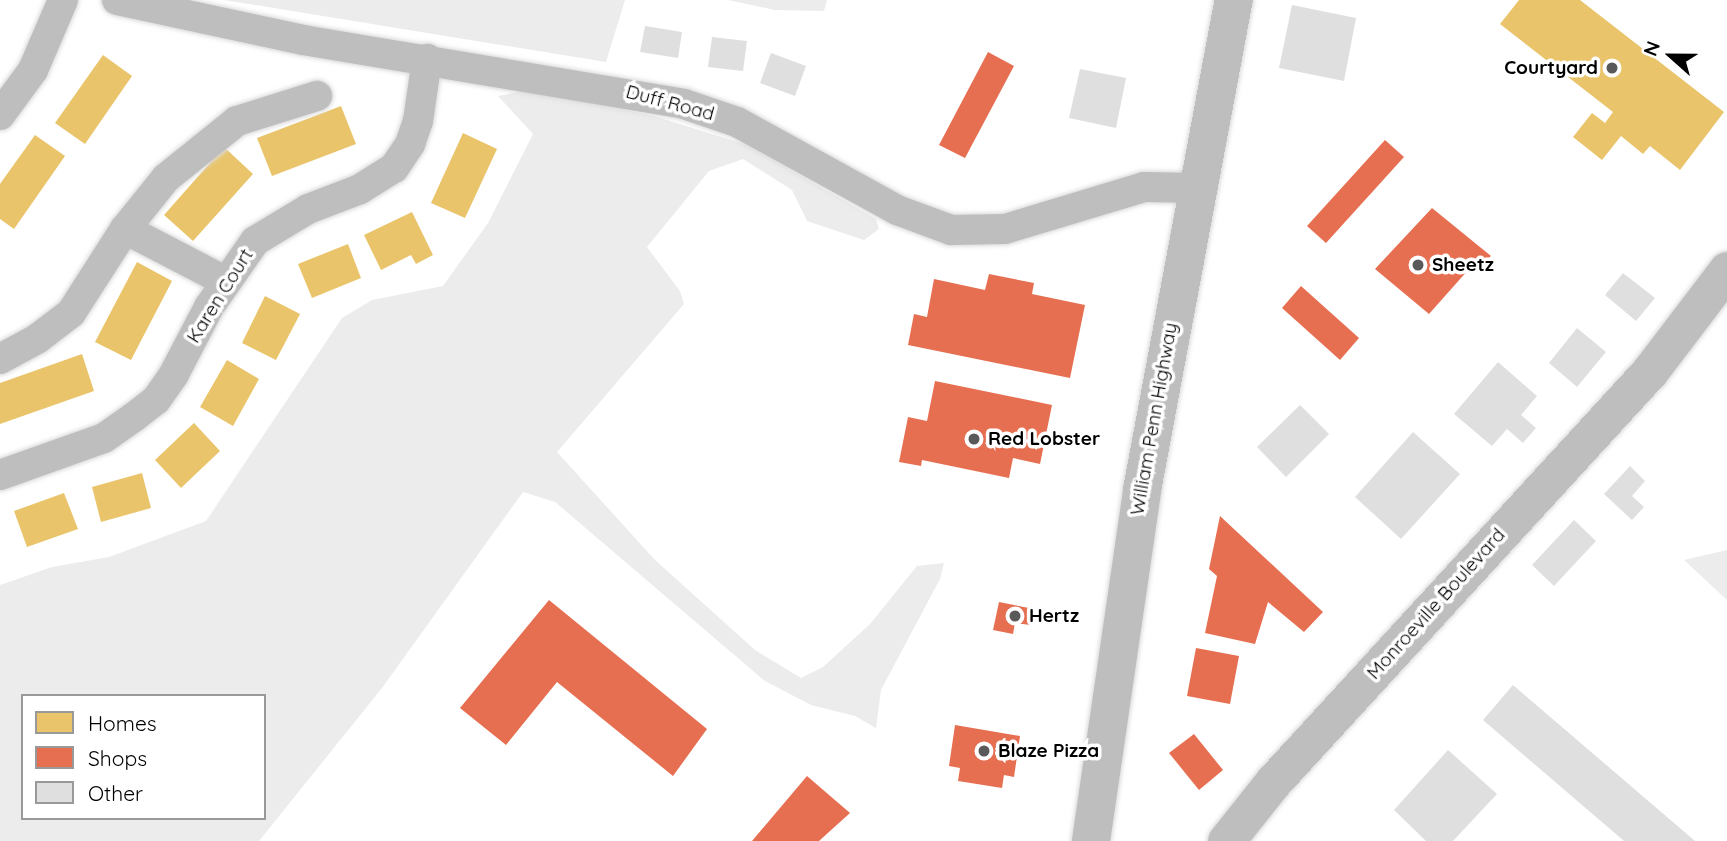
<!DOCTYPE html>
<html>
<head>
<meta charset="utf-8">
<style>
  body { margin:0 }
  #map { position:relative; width:1727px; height:841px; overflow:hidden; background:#fff; font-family:Quicksand,sans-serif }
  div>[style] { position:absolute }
  .green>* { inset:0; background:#ececec }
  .homes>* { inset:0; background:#e9c46a }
  .shops>* { inset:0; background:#e76f51 }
  .building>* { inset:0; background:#dfdfdf }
  .roads { filter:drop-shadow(0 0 2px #dbdbdb) drop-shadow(0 0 2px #dbdbdb) }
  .minor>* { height:30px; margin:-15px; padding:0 15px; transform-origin:15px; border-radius:15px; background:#bebebe }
  .major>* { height:37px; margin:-18.5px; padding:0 18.5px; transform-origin:18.5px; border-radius:18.5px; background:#bebebe }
  .highway>* { height:38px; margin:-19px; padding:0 19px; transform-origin:19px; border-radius:19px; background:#bebebe }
  .dots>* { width:19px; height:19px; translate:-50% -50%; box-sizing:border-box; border:4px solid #fff; border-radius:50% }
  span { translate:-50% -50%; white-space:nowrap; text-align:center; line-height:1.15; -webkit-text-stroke:7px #fff; paint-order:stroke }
  .poi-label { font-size:19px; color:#000; font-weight:700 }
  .right { translate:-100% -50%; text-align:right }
  .left { translate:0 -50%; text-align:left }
  .street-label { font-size:19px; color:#000 }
  .legend { position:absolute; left:21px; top:694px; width:245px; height:126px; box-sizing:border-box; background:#fff; border:2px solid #999; margin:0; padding:9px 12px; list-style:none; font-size:21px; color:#000 }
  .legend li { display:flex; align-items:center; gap:14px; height:35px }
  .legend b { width:35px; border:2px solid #999 }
  .north { position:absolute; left:1636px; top:21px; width:70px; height:70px; -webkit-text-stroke:5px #fff; paint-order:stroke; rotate:291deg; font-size:19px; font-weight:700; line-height:28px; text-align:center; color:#000 }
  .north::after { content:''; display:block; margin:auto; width:24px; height:32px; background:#000; clip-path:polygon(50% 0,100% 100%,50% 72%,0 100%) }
</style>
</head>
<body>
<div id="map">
  <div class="green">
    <div style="clip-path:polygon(224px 0,625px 0,606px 62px)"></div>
    <div style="clip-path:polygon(728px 0,827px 0,824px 11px,775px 10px)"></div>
    <div style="clip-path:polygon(evenodd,529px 90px,654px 116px,747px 145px,876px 219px,879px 229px,864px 240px,807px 221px,792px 190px,743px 159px,709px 171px,647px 247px,680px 291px,684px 304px,557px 452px,655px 560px,755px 650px,801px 678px,823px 667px,870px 624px,917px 566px,944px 563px,940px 579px,881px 690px,876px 728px,855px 716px,811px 705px,765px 681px,555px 502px,523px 492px,382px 688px,259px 841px,0 841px,0 585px,52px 567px,109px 557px,206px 521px,342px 318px,372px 300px,443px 286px,488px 223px,533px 134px,498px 96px,529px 90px,23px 696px,264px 696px,264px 818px,23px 818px,23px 696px)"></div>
    <div style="clip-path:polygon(1727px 550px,1727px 600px,1684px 560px)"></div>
  </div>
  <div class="homes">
    <div style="clip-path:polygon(1519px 0,1580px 0,1724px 112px,1680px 170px,1650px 146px,1643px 154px,1621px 136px,1602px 160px,1573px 137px,1592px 113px,1605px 123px,1613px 112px,1500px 24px)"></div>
    <div style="clip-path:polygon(103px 55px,132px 76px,85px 144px,55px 123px)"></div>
    <div style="clip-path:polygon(341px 106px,356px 144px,272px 176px,257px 138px)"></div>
    <div style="clip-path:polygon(463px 133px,497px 149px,465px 218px,431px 203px)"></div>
    <div style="clip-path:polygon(35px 135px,65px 156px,14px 229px,0 219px,0 184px)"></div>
    <div style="clip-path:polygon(224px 147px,253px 174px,193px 241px,164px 215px)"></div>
    <div style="clip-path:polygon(412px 212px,433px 255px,416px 264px,411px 255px,381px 270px,364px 235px)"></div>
    <div style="clip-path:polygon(348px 244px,361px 278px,312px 298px,298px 264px)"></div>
    <div style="clip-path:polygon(137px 262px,172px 281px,131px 360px,95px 342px)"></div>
    <div style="clip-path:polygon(265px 296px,300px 314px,276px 360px,242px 343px)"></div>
    <div style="clip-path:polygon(82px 354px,94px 391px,0 424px,0 383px)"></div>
    <div style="clip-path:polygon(227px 360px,259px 379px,233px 426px,200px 407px)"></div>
    <div style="clip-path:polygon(194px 423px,220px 451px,181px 488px,155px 460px)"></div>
    <div style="clip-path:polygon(142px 473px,151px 508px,101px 522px,92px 487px)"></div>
    <div style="clip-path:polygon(64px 493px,78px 529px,27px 547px,14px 511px)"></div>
  </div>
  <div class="shops">
    <div style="clip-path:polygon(988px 52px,1014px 66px,965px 158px,939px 145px)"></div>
    <div style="clip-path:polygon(1385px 140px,1404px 157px,1326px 243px,1307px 226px)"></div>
    <div style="clip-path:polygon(1432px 208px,1491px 256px,1474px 274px,1469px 269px,1429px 314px,1375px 269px)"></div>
    <div style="clip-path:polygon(989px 274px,1034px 283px,1032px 294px,1085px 305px,1070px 378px,908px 345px,914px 314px,927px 317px,934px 279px,985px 290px)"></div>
    <div style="clip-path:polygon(1301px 286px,1359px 338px,1340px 360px,1282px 308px)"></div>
    <div style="clip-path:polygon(935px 381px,1052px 405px,1040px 464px,1013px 458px,1009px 478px,922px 460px,921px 466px,899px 462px,908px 417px,927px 421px)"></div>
    <div style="clip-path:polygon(1220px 516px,1323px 612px,1304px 632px,1268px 602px,1255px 644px,1205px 633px,1217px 576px,1209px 569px)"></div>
    <div style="clip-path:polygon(549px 600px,707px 729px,673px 776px,557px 682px,506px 745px,460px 708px)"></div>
    <div style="clip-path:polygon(999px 602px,1034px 609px,1031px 625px,1015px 623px,1013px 634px,993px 630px)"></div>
    <div style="clip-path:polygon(1196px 648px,1239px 656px,1230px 704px,1187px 696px)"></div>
    <div style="clip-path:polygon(955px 725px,1020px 736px,1014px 777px,1004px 775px,1002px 788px,958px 781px,960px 768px,949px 766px)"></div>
    <div style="clip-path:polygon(1194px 734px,1223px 770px,1199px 790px,1169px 753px)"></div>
    <div style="clip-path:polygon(807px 776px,850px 813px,819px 841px,752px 841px)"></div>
  </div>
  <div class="building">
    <div style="clip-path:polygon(1292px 5px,1356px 18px,1344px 81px,1279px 68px)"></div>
    <div style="clip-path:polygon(645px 26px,682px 32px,678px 58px,640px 52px)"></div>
    <div style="clip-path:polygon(712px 37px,747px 41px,743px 71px,708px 67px)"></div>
    <div style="clip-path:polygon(771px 53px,806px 66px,795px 96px,760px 83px)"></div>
    <div style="clip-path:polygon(1080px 69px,1126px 78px,1116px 128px,1069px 118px)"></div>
    <div style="clip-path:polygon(1623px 273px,1655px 298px,1636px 321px,1605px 295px)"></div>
    <div style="clip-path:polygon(1577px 328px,1606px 352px,1577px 387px,1549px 363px)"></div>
    <div style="clip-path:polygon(1498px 362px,1537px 396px,1521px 415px,1536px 428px,1523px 443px,1507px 429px,1492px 446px,1454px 414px)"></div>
    <div style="clip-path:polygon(1300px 405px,1329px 434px,1286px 477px,1257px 447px)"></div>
    <div style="clip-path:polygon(1413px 432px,1460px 474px,1401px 539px,1355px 497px)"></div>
    <div style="clip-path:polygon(1630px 466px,1645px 481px,1632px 496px,1644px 507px,1632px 520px,1604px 494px)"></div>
    <div style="clip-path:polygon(1574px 520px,1596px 541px,1554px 586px,1532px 565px)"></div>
    <div style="clip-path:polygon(1513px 685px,1695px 841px,1624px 841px,1483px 720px)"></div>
    <div style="clip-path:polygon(1448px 750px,1497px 794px,1453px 841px,1426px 841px,1394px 810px)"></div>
  </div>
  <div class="roads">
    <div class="minor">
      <div style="left:117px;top:0;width:190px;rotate:12.1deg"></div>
      <div style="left:303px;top:40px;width:386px;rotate:9.5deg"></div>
      <div style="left:684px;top:104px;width:56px;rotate:18.8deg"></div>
      <div style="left:737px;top:122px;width:183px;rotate:28.8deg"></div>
      <div style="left:897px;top:210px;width:58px;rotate:20.3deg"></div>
      <div style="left:951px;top:230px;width:54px;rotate:-1.1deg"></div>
      <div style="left:1005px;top:229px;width:145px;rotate:-16.8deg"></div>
      <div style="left:1144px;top:187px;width:53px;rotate:1.1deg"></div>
      <div style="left:0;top:115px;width:56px;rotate:-53.7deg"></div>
      <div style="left:33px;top:70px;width:76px;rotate:-66.8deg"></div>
      <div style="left:225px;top:281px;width:113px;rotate:-152.5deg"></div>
      <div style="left:125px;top:229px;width:65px;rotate:-51.2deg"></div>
      <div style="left:166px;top:178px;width:91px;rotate:-38.8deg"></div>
      <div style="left:237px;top:121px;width:84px;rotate:-17.4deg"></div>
      <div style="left:0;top:359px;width:42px;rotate:-28.4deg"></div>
      <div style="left:37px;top:339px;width:43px;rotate:-37.4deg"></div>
      <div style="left:71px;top:313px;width:100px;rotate:-57.3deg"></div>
      <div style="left:0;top:475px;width:110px;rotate:-19.6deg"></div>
      <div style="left:104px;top:438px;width:37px;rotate:-35deg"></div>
      <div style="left:134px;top:417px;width:28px;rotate:-38deg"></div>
      <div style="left:156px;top:400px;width:32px;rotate:-55deg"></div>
      <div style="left:174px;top:374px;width:76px;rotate:-62.4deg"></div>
      <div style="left:209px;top:307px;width:80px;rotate:-55.1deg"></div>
      <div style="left:255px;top:241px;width:62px;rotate:-31.1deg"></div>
      <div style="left:308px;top:209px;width:56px;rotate:-21deg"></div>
      <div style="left:360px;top:189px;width:40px;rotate:-32deg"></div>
      <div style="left:394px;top:168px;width:29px;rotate:-56deg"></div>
      <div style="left:410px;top:144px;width:24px;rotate:-71deg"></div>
      <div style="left:418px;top:121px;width:63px;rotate:-81.7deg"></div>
    </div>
    <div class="major">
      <div style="left:1226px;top:841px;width:75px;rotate:-51.5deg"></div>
      <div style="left:1273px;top:782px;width:558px;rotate:-47.47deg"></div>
      <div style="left:1650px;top:371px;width:127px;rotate:-52.7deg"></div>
    </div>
    <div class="highway">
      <div style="left:1091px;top:841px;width:355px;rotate:-81.7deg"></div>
      <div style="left:1142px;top:490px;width:499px;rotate:-79.4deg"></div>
    </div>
  </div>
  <div class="dots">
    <div style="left:1612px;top:68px;background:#595959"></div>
    <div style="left:1418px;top:265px;background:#595959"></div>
    <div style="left:974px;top:439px;background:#595959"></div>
    <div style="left:1015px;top:616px;background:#595959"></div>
    <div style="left:984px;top:751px;background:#595959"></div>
  </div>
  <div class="poi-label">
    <span class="right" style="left:1598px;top:68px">Courtyard</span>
    <span class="left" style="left:1432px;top:265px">Sheetz</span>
    <span class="left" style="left:988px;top:439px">Red Lobster</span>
    <span class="left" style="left:1029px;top:616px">Hertz</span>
    <span class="left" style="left:998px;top:751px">Blaze Pizza</span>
  </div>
  <div class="street-label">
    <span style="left:670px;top:103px;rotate:15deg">Duff Road</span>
    <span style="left:220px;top:296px;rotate:-58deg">Karen Court</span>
    <span style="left:1154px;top:419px;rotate:-80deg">William Penn Highway</span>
    <span style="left:1436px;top:604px;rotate:-48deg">Monroeville Boulevard</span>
  </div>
  <ul class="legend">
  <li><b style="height:19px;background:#e9c46a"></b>Homes</li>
  <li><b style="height:19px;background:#e76f51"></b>Shops</li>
  <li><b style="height:19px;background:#dfdfdf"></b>Other</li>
  </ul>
  <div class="north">N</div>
</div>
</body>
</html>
